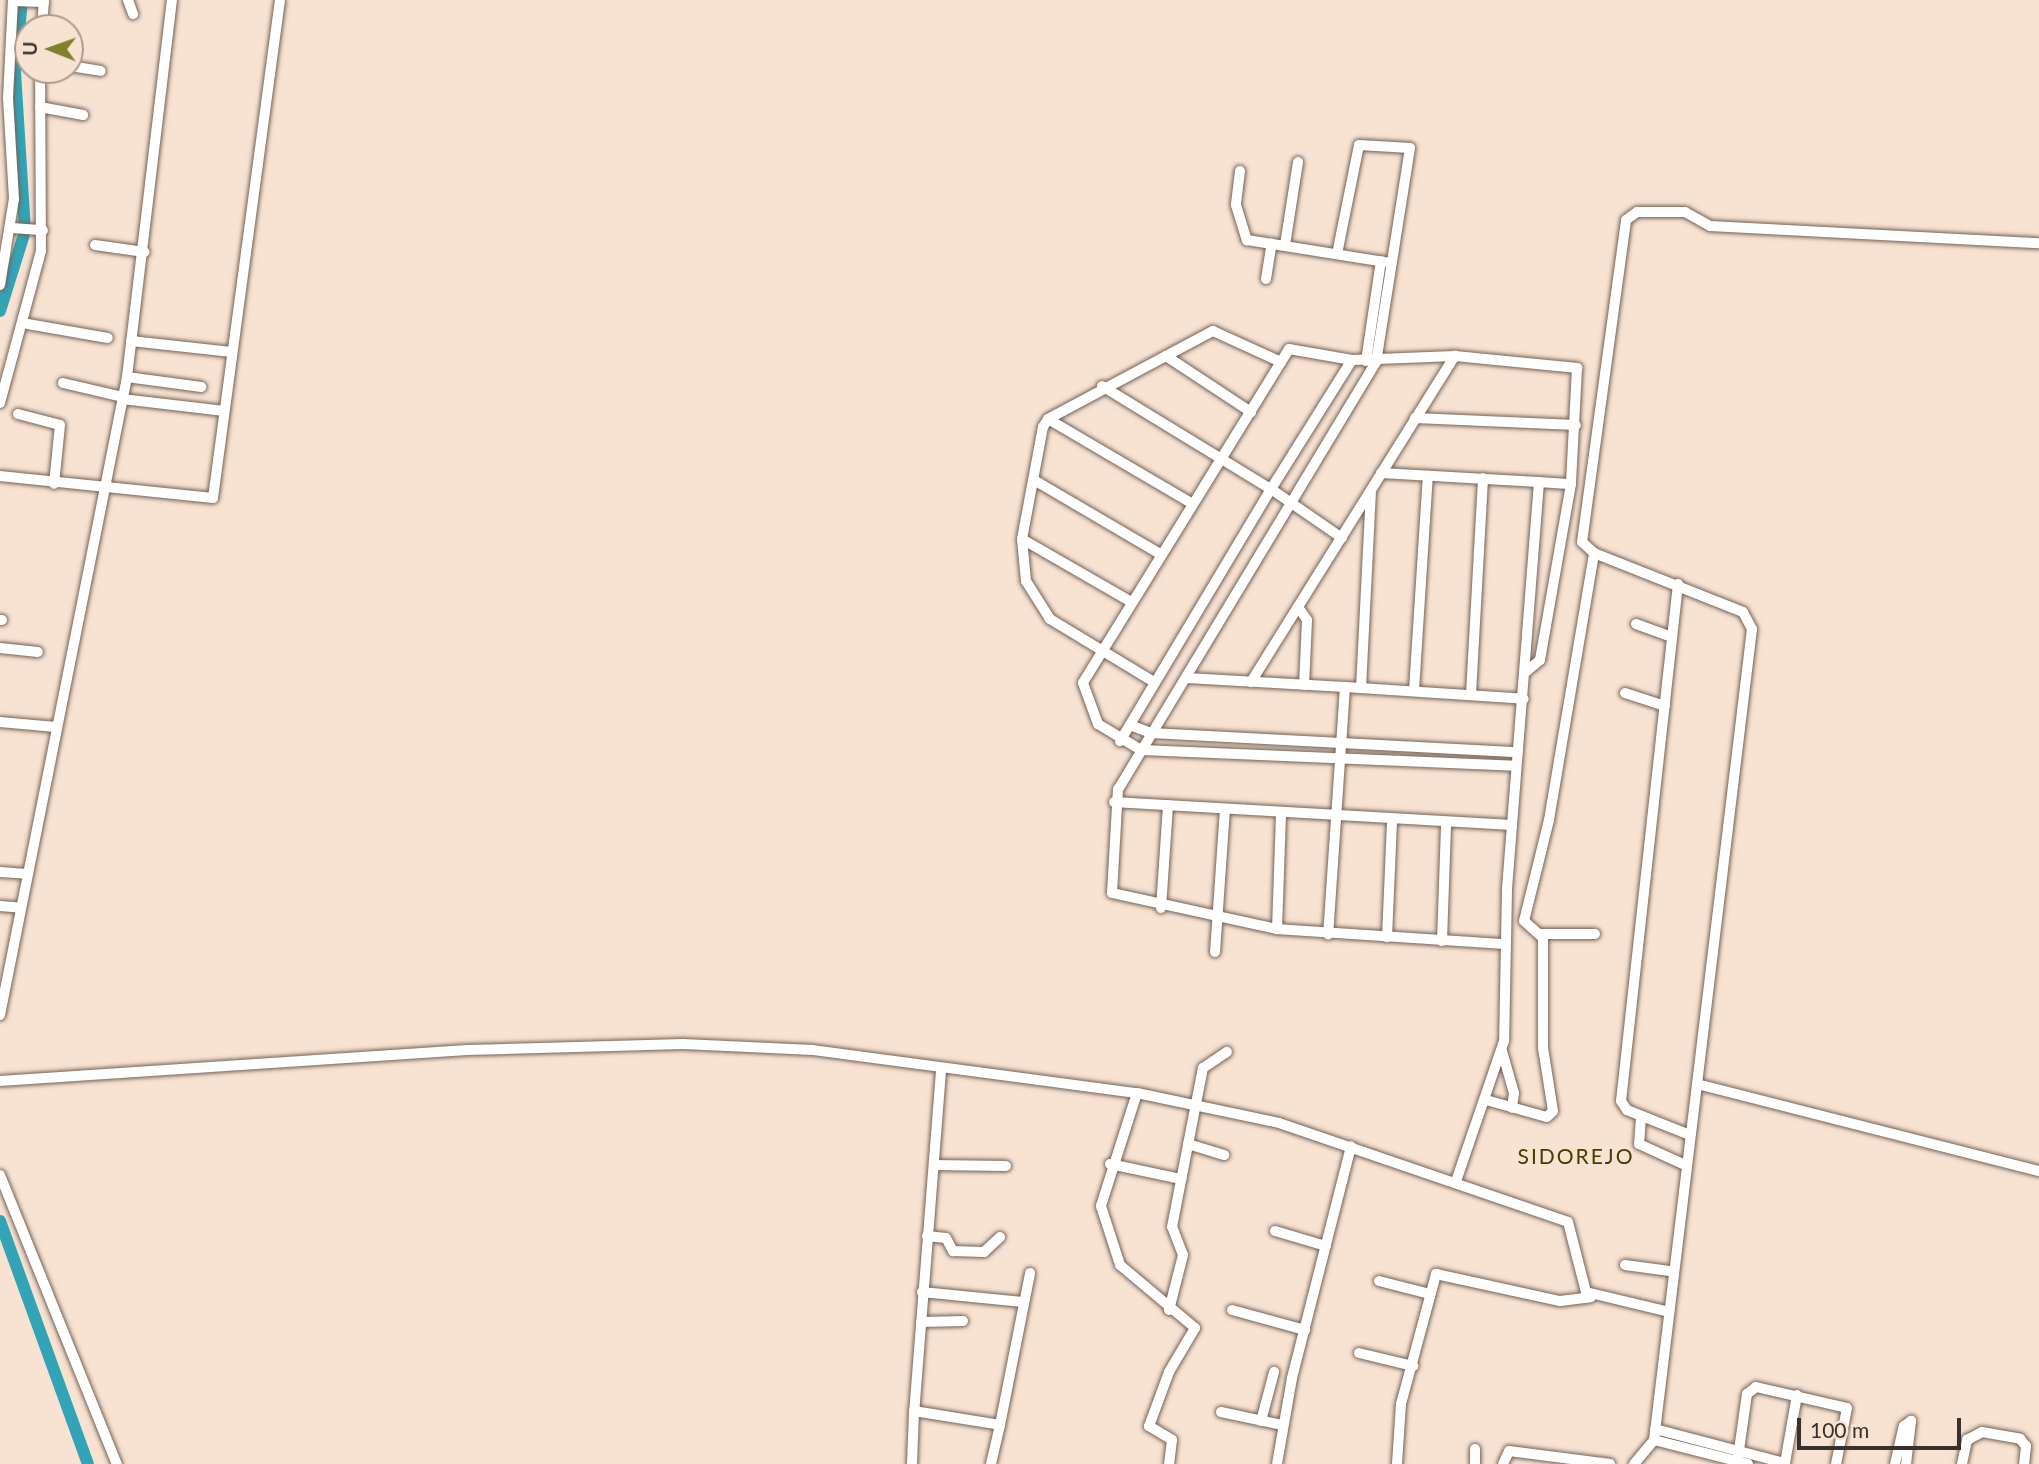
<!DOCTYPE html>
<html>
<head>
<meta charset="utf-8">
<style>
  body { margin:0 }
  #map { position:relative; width:2039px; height:1464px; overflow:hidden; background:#f8e3d3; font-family:Lato,sans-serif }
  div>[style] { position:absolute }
  .canal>* { height:12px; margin:-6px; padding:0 6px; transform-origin:6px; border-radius:6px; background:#33a3b6 }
  .roads { filter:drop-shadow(0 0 2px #746254) drop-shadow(0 0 2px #746254) }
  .street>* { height:10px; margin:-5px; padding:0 5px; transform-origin:5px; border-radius:5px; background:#fff }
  span { translate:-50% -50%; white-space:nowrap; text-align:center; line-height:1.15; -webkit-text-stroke:5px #f8e3d3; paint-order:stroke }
  .quarter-label { font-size:21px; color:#404000; letter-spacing:2px }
  .north { position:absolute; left:14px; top:14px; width:70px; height:70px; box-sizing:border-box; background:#f8e3d3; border:2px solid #ab9b8f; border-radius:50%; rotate:271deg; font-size:19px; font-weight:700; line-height:28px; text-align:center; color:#38302a }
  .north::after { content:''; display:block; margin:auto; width:24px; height:32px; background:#80812a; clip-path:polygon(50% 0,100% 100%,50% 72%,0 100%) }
  .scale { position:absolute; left:1797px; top:1418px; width:164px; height:32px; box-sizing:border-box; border:4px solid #38302a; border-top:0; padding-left:9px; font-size:21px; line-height:24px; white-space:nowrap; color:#38302a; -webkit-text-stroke:5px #f8e3d3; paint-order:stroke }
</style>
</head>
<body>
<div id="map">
  <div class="canal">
    <div style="left:0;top:311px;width:84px;rotate:-72.6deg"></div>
    <div style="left:25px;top:231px;width:158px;rotate:-93.6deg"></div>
    <div style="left:15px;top:73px;width:73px;rotate:-84.5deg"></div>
    <div style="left:0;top:1221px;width:258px;rotate:70.1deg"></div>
  </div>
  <div class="roads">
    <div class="street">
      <div style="left:128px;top:0;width:15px;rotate:70deg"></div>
      <div style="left:13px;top:1px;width:31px;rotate:2deg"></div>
      <div style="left:42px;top:28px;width:28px;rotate:-86deg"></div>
      <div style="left:70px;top:66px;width:31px;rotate:9deg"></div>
      <div style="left:40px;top:107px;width:44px;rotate:10.5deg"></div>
      <div style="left:1240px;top:171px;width:34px;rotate:97deg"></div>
      <div style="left:1236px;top:205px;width:37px;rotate:73deg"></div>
      <div style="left:1247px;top:240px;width:145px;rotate:9.1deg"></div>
      <div style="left:12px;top:228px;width:31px;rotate:4deg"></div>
      <div style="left:95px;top:245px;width:50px;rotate:8deg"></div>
      <div style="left:1285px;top:245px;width:84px;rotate:-81.1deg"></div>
      <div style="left:1337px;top:254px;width:111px;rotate:-78.6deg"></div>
      <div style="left:1359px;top:145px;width:51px;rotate:3.4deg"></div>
      <div style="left:1410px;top:148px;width:217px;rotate:99deg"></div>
      <div style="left:1376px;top:362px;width:499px;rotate:121.1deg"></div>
      <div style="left:1118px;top:789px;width:104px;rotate:93.3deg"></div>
      <div style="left:1112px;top:893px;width:169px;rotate:12.3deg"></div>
      <div style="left:1277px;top:929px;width:227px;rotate:3.8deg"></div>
      <div style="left:1266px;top:279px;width:36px;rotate:-81deg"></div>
      <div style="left:0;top:285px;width:87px;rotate:-80.8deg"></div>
      <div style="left:14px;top:199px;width:101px;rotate:-93.4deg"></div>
      <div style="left:8px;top:98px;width:98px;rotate:-87.1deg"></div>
      <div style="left:22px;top:323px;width:87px;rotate:9.9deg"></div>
      <div style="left:131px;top:341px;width:101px;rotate:6.3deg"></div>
      <div style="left:1166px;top:356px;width:102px;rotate:33.4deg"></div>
      <div style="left:1352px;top:360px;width:103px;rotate:-2.2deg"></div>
      <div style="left:1455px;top:356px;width:123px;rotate:5.6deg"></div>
      <div style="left:1577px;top:368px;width:116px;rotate:93deg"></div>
      <div style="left:1571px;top:484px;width:179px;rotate:100deg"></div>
      <div style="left:1540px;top:660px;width:17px;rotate:140deg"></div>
      <div style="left:1366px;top:361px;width:101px;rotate:-81.5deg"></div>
      <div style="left:127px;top:377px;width:75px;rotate:7.7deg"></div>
      <div style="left:63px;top:383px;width:62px;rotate:13.1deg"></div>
      <div style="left:1102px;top:386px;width:198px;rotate:31.4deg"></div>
      <div style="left:1271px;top:489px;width:294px;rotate:120.9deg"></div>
      <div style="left:122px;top:399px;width:103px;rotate:6.7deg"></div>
      <div style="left:0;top:403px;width:157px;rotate:-74.9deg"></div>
      <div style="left:41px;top:251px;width:181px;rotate:-90.3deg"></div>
      <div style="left:18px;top:414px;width:43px;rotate:14.7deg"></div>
      <div style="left:60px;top:425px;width:59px;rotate:95.8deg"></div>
      <div style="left:1415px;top:418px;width:161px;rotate:2.5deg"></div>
      <div style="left:1048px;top:419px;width:187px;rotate:-28.1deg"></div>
      <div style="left:1213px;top:331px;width:75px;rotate:24.5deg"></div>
      <div style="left:1381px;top:473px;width:158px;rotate:3.3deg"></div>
      <div style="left:1539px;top:482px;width:409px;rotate:94.5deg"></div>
      <div style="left:1507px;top:890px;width:151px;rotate:91.1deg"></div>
      <div style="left:1504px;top:1041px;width:148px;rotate:108.9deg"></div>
      <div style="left:0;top:476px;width:214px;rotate:5.9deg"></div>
      <div style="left:213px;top:498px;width:502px;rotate:-82.34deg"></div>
      <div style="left:1034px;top:480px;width:146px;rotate:30.4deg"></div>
      <div style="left:1539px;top:482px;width:32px;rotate:4deg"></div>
      <div style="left:1342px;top:538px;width:86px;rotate:-145.4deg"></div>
      <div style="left:1271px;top:489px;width:152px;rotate:-57.9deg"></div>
      <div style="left:1352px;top:360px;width:64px;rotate:-170.1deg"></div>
      <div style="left:1289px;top:349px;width:392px;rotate:121.7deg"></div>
      <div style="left:1083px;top:683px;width:44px;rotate:69.9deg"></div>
      <div style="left:1098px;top:724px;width:50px;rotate:31.2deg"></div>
      <div style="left:1141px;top:750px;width:375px;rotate:2.4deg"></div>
      <div style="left:1022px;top:539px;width:125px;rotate:29.9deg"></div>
      <div style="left:1678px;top:584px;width:520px;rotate:96.29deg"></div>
      <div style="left:1621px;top:1101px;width:11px;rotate:56deg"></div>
      <div style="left:1627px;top:1110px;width:68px;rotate:21.6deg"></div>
      <div style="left:1298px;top:607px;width:16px;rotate:55deg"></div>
      <div style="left:1307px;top:620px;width:65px;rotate:92.6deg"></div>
      <div style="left:0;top:620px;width:2px"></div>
      <div style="left:1636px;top:624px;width:38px;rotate:20deg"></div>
      <div style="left:0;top:648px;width:38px;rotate:6deg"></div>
      <div style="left:1187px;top:678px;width:158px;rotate:3.3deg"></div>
      <div style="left:1345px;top:687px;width:248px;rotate:93.9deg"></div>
      <div style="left:1154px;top:682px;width:122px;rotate:-148.8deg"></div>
      <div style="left:1050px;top:619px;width:45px;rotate:-122.3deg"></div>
      <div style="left:1026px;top:581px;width:42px;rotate:-95.4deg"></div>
      <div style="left:1022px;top:539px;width:114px;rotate:-79.4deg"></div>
      <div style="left:1043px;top:427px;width:9px;rotate:-58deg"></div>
      <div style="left:1048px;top:419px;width:166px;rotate:30.4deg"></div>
      <div style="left:1251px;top:682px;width:385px;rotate:-58deg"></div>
      <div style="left:1345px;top:687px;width:179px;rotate:3.8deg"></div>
      <div style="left:1361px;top:688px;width:196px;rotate:-87.1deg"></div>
      <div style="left:1414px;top:690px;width:215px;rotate:-86.3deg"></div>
      <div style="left:1625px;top:693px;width:42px;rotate:18deg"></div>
      <div style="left:1471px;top:694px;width:216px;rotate:-86.8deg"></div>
      <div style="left:0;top:722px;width:56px;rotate:5.1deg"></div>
      <div style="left:1130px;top:725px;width:22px;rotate:21deg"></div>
      <div style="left:1151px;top:733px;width:367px;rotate:3deg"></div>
      <div style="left:1114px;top:802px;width:398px;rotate:3.3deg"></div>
      <div style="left:0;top:872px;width:27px;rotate:4deg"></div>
      <div style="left:0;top:906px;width:21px;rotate:5deg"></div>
      <div style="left:1161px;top:908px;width:103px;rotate:-86.1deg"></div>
      <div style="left:1277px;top:929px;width:115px;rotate:-88deg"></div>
      <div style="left:1541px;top:934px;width:54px"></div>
      <div style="left:1387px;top:937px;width:115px;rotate:-87.5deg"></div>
      <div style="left:1442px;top:941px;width:117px;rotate:-88deg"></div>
      <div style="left:1215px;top:952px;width:142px;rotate:-86deg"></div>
      <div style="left:0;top:1015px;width:651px;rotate:-78.74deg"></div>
      <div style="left:127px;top:377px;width:380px;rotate:-83.2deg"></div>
      <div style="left:1502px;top:1051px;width:44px;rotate:74.1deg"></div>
      <div style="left:1514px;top:1093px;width:15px;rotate:98deg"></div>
      <div style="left:941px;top:1071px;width:341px;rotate:94.5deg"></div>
      <div style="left:914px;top:1411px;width:87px;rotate:9.2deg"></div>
      <div style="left:1000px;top:1425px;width:40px;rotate:103deg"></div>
      <div style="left:0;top:1081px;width:468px;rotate:-3.8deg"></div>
      <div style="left:467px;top:1050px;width:216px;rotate:-1.6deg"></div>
      <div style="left:683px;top:1044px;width:130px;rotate:2.6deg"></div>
      <div style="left:813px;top:1050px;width:327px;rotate:7.6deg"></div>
      <div style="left:1137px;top:1093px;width:145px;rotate:11.9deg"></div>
      <div style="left:1279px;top:1123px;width:305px;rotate:18.9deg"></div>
      <div style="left:1568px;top:1222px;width:72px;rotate:75.6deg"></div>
      <div style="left:1586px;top:1292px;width:81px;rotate:13.5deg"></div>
      <div style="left:1697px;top:1084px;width:353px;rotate:14.3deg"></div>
      <div style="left:1137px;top:1093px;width:119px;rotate:107.7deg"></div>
      <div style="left:1101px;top:1206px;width:62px;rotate:72.1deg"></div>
      <div style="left:1120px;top:1265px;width:98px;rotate:40deg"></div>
      <div style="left:1195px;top:1328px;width:51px;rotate:120.6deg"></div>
      <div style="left:1169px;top:1372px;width:58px;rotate:110.3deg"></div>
      <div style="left:1149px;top:1426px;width:27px;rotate:31deg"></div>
      <div style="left:1172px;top:1440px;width:24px;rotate:97deg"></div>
      <div style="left:1486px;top:1100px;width:63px;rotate:15.6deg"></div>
      <div style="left:1547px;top:1117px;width:8px;rotate:-45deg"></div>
      <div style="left:1553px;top:1111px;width:64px;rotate:-99deg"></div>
      <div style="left:1543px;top:1048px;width:110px;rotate:-90deg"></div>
      <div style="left:1543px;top:938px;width:25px;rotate:-138deg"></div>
      <div style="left:1524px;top:921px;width:104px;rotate:-76.1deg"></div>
      <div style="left:1549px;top:820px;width:271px;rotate:-80.4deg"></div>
      <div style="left:1641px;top:1117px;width:27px;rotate:94deg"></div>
      <div style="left:1639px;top:1144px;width:51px;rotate:24.5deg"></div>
      <div style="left:1188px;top:1144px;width:38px;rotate:17deg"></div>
      <div style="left:1110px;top:1164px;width:73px;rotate:11.9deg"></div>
      <div style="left:934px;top:1165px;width:72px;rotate:0.8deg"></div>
      <div style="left:0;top:1175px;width:312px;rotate:68deg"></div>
      <div style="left:1275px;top:1231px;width:53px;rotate:16.4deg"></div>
      <div style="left:927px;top:1236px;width:19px;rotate:6deg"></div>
      <div style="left:946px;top:1238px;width:15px;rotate:62deg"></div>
      <div style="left:953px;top:1251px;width:31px;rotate:2deg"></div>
      <div style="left:984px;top:1252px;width:22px;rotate:-43deg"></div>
      <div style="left:1625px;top:1265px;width:45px;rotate:7.6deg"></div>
      <div style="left:1379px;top:1281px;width:53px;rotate:14.3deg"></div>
      <div style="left:922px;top:1292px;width:101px;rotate:5.7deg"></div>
      <div style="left:1169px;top:1310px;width:57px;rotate:-75.7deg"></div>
      <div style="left:1183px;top:1255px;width:30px;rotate:-111deg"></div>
      <div style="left:1172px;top:1227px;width:162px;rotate:-79deg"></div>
      <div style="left:1203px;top:1068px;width:29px;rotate:-34deg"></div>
      <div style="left:1232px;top:1310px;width:76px;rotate:15.3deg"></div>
      <div style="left:921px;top:1322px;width:42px;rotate:-1.4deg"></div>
      <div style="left:1359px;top:1353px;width:56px;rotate:13.5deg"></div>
      <div style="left:1221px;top:1412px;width:62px;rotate:12deg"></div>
      <div style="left:1261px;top:1421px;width:51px;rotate:-75.1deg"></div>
      <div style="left:1000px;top:1425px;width:155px;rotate:-78.8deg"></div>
      <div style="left:1655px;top:1429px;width:134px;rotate:14.7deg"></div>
      <div style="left:1785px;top:1463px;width:69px;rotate:-80deg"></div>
      <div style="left:1654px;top:1440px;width:97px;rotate:14.3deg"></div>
      <div style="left:912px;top:1464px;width:53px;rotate:-87.8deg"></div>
      <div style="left:1277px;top:1464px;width:87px;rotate:-80.1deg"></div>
      <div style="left:1292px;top:1378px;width:239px;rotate:-75.7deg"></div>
      <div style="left:1397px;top:1464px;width:60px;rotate:-86.2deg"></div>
      <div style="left:1401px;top:1404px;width:135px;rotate:-74.9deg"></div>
      <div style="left:1436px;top:1274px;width:127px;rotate:12.3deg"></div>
      <div style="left:1560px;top:1301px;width:31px;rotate:-7deg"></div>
      <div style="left:1475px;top:1464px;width:15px;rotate:-90deg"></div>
      <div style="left:1503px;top:1464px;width:14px;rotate:-65deg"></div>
      <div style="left:1509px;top:1451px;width:102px;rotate:7.3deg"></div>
      <div style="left:1634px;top:1464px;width:31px;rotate:-50deg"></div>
      <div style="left:1654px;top:1440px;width:817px;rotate:-83.11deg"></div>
      <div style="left:1752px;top:629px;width:19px;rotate:-118deg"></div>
      <div style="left:1743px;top:612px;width:160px;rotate:-158.4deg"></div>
      <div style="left:1594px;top:553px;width:16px;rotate:-137deg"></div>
      <div style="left:1582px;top:542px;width:325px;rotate:-82.2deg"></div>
      <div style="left:1626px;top:220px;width:14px;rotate:-36deg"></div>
      <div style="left:1637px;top:212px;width:48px"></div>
      <div style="left:1685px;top:212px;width:29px;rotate:29deg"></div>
      <div style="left:1710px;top:226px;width:329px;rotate:3deg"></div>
      <div style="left:1737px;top:1464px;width:71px;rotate:-81.9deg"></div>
      <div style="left:1747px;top:1394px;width:11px;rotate:-38deg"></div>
      <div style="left:1756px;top:1387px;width:93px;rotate:13deg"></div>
      <div style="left:1847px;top:1408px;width:57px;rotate:101.1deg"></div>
      <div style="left:1895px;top:1464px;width:39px;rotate:-77deg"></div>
      <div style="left:1904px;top:1426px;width:9px;rotate:-36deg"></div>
      <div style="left:1911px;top:1421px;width:43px;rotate:96.6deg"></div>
      <div style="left:1962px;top:1464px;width:25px;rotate:-78deg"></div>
      <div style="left:1967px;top:1440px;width:17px;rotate:-28deg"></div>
      <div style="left:1982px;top:1432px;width:39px;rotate:10deg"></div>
      <div style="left:2020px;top:1439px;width:9px;rotate:49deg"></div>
      <div style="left:2026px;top:1446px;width:18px;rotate:96deg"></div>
    </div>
  </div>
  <div class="quarter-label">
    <span style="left:1576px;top:1156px">SIDOREJO</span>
  </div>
  <div class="north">U</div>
  <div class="scale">100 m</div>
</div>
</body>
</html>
